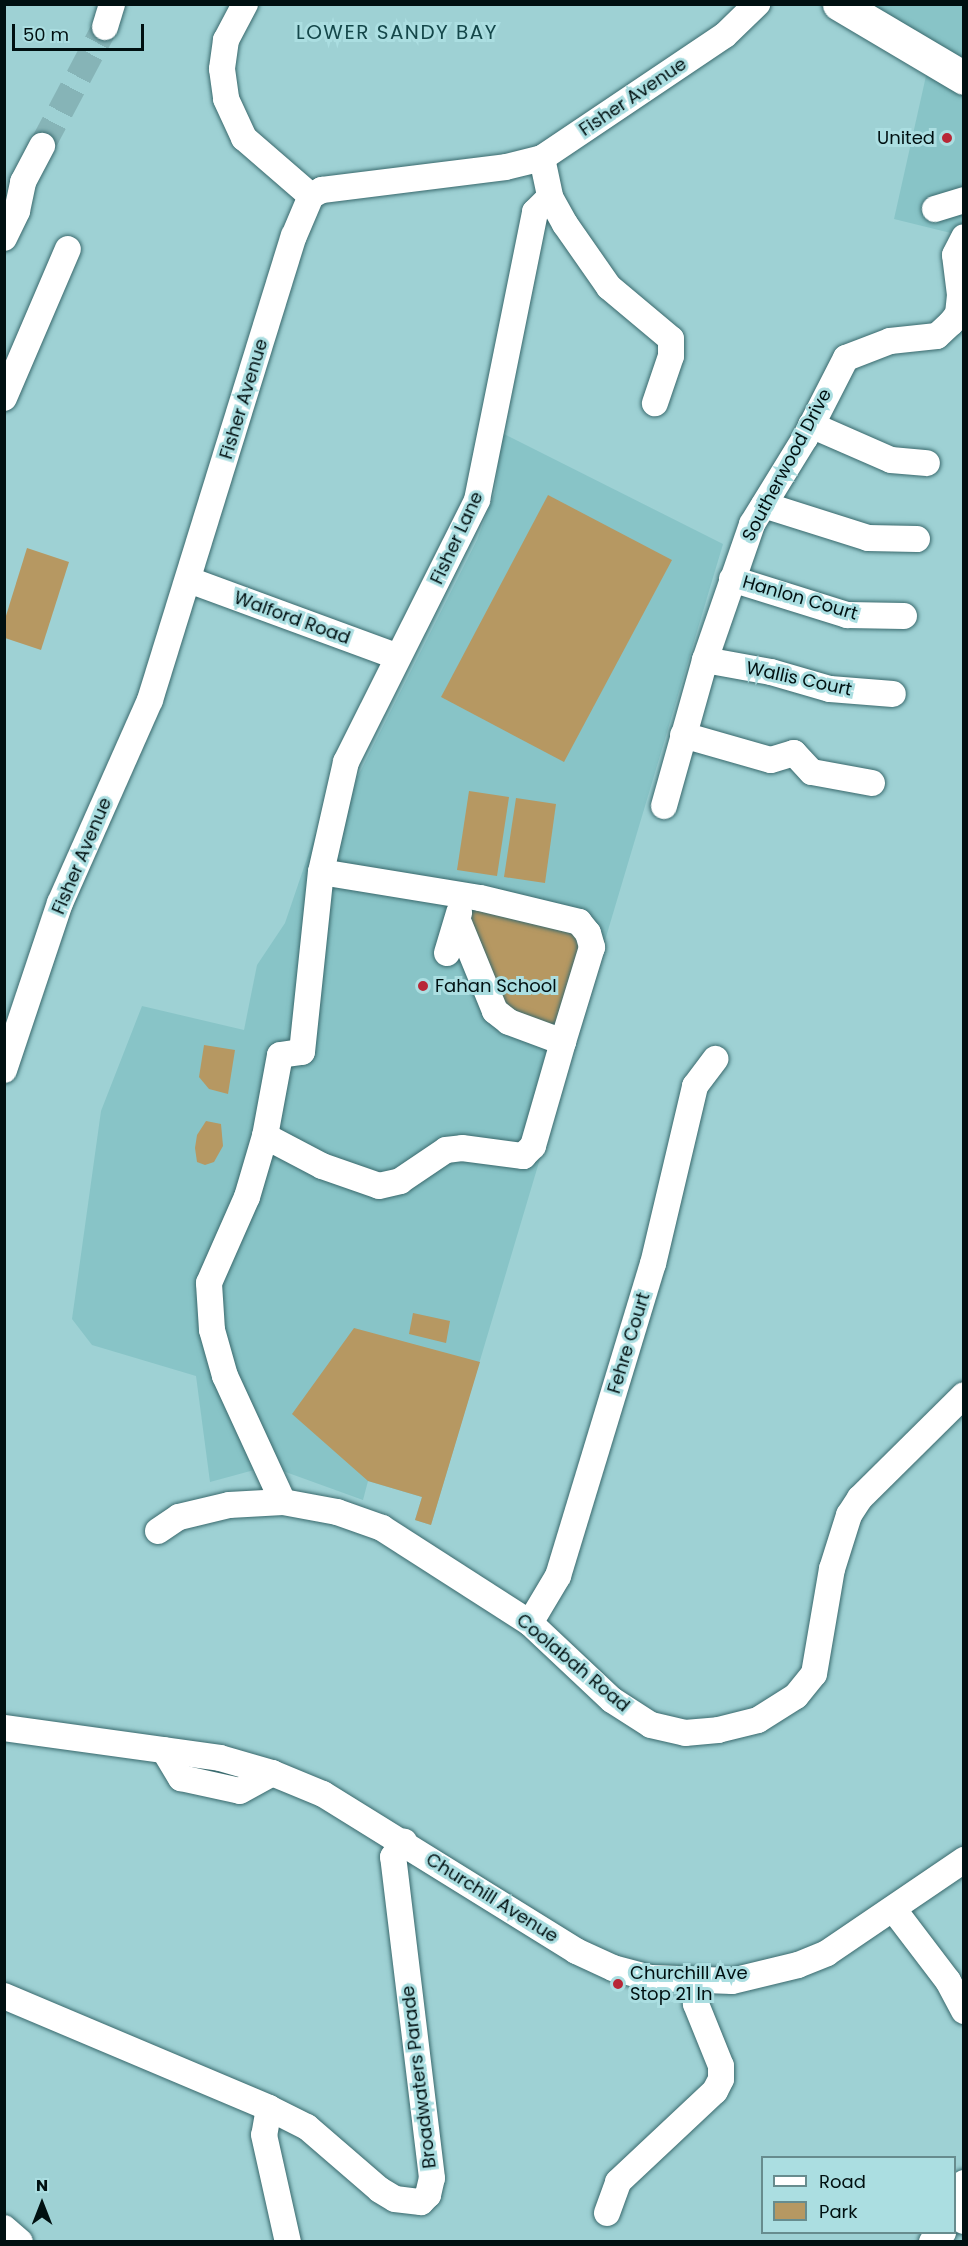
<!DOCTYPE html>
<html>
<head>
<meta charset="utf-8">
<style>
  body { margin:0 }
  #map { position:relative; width:968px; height:2246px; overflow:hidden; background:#9ed1d4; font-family:Poppins,sans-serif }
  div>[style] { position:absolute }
  .built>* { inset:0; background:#88c4c7 }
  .green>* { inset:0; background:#b69862 }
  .minor-tunnel>* { height:26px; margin-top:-13px; transform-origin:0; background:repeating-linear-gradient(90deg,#86b4b7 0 26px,transparent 0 39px) }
  .roads { filter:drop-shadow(0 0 2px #39696d) drop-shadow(0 0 2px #39696d) }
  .minor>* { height:26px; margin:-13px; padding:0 13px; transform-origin:13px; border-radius:13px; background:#fff }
  .major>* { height:33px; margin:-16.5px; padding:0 16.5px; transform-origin:16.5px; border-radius:16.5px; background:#fff }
  .dots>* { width:16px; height:16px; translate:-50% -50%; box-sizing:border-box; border:3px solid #abdee1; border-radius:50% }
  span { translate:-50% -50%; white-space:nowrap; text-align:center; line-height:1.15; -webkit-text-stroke:6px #abdee1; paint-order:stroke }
  .street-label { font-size:18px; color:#001011 }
  .poi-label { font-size:18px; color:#001011 }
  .right { translate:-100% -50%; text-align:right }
  .left { translate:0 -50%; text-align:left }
  .neighbourhood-label { font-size:20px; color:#14474a; letter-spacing:1.5px }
  .frame { position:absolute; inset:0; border:6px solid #001011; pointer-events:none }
  .legend { position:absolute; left:761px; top:2156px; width:195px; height:78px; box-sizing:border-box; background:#abdee1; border:2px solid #678c8e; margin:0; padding:8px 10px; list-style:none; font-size:18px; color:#001011 }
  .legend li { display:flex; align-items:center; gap:12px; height:30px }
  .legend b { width:30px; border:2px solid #678c8e }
  .north { position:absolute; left:12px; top:2174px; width:60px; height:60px; -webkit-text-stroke:4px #abdee1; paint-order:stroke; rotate:0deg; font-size:16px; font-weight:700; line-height:24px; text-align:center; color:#001011 }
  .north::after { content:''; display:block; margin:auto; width:21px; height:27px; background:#001011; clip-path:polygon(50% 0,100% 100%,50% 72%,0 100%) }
  .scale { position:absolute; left:12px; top:24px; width:132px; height:27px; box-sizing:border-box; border:3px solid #001011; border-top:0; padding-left:8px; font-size:18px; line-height:21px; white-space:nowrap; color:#001011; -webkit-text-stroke:4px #abdee1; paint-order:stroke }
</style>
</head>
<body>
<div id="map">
  <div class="built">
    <div style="clip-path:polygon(839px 5px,963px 5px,963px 236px,894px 219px,930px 58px)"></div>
    <div style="clip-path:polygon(502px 433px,723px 544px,431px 1525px,415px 1520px,422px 1497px,368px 1481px,363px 1500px,269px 1466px,210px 1482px,196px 1376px,92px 1345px,72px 1319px,101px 1111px,142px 1006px,244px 1030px,257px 965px,285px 923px,317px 829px,341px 835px,357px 778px,477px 540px,495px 492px)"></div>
  </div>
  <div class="green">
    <div style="clip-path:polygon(548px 495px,672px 560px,564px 762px,441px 697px)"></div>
    <div style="clip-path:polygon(27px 548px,69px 562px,41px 650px,5px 638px,5px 619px)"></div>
    <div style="clip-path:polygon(469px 791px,509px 797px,497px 876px,457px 870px)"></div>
    <div style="clip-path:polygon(516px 798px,556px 804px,545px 883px,504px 877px)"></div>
    <div style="clip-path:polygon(464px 908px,565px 920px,586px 944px,565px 1019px,555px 1025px,526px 1019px,502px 1005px)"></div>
    <div style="clip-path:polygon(204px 1045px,235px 1050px,228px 1094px,209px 1089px,199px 1077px)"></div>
    <div style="clip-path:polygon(206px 1121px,221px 1124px,223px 1146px,214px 1162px,205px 1165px,197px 1162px,195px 1148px,197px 1135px)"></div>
    <div style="clip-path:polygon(413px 1313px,450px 1321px,446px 1343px,409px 1334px)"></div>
    <div style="clip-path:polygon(354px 1328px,480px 1362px,431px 1525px,415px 1520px,422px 1497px,368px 1481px,292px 1414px)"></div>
  </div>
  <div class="minor-tunnel">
    <div style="left:42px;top:146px;width:135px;rotate:-62.1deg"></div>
  </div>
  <div class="roads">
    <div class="minor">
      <div style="left:245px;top:4px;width:41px;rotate:117.8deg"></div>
      <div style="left:226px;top:40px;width:29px;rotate:98deg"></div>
      <div style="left:222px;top:69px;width:30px;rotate:82deg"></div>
      <div style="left:226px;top:99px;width:43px;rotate:65.2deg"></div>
      <div style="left:244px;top:138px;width:89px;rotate:40.9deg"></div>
      <div style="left:105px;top:27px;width:24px;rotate:-73deg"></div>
      <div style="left:542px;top:158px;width:40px;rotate:78deg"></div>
      <div style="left:550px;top:197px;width:31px;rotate:61deg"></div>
      <div style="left:565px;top:224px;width:77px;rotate:55.1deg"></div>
      <div style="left:609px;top:287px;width:81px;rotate:40deg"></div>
      <div style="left:671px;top:339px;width:17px;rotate:90deg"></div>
      <div style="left:671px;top:356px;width:50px;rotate:108.8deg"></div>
      <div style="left:935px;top:209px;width:30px;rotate:-17deg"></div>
      <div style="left:4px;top:238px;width:30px;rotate:-64deg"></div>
      <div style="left:17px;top:211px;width:30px;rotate:-78deg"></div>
      <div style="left:23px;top:182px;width:41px;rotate:-62.2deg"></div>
      <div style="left:4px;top:398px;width:162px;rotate:-66.8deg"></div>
      <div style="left:811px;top:425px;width:87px;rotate:23.6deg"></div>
      <div style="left:891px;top:460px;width:36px;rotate:5deg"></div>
      <div style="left:764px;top:505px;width:109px;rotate:17.6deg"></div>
      <div style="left:868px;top:538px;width:49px;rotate:1.2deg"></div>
      <div style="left:732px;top:579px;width:121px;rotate:17.4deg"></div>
      <div style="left:847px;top:615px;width:57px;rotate:1deg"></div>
      <div style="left:189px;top:580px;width:221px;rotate:20.2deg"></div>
      <div style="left:705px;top:660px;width:67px;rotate:10.3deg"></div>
      <div style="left:771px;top:672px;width:61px;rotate:16.1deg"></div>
      <div style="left:830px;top:689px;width:63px;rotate:4.5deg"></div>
      <div style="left:683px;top:735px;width:91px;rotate:15.9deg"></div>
      <div style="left:771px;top:760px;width:24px;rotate:-17deg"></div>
      <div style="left:794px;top:753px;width:26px;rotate:47deg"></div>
      <div style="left:812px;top:772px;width:61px;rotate:10.4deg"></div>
      <div style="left:664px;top:806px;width:152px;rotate:-74.3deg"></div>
      <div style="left:705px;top:660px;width:144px;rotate:-70.9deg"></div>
      <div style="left:752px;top:524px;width:101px;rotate:-58.4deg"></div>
      <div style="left:805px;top:438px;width:90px;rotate:-62.9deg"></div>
      <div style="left:846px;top:358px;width:47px;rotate:-21.1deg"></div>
      <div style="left:890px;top:341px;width:47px;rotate:-6.1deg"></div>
      <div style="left:937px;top:336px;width:19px;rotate:-43deg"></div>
      <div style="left:951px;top:323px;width:11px;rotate:-52deg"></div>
      <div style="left:958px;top:314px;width:19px;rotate:-84deg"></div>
      <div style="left:960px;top:295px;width:40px;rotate:-97.1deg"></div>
      <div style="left:955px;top:255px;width:20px;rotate:-63deg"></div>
      <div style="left:321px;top:872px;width:161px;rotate:9.3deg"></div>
      <div style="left:480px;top:898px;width:102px;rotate:13.6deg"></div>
      <div style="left:579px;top:922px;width:14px;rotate:51deg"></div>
      <div style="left:588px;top:933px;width:15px;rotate:74deg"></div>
      <div style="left:592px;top:947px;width:99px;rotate:107deg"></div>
      <div style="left:563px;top:1042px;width:58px;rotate:-159.7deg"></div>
      <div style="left:509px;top:1022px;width:18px;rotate:-142deg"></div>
      <div style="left:495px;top:1011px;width:97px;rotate:-112.3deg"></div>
      <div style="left:447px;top:953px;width:42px;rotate:-73.3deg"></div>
      <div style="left:4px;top:1070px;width:176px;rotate:-71.5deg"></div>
      <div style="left:60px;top:903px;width:222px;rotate:-66.1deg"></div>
      <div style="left:150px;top:700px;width:486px;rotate:-72.8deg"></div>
      <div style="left:294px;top:236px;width:43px;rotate:-67deg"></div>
      <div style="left:311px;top:196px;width:13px;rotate:-29deg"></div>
      <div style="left:322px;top:190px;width:185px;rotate:-7.1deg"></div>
      <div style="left:506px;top:167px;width:37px;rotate:-14deg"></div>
      <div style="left:542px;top:158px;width:220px;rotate:-33.9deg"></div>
      <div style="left:725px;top:35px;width:45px;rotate:-44.1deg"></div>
      <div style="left:265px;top:1136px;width:64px;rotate:27.8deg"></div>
      <div style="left:322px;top:1166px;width:60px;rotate:19.3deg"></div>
      <div style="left:379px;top:1186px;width:22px;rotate:-13deg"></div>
      <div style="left:400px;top:1181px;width:55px;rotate:-34deg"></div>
      <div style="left:446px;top:1150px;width:16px;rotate:-7deg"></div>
      <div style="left:462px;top:1148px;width:62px;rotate:7.5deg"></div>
      <div style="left:523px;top:1156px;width:14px;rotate:-45deg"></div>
      <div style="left:533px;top:1146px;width:108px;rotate:-73.9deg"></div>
      <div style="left:283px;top:1502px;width:139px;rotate:-114.7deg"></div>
      <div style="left:225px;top:1376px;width:48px;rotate:-105.8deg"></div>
      <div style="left:212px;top:1330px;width:47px;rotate:-93.7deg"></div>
      <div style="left:209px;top:1283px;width:94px;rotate:-66.2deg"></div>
      <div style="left:247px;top:1197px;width:64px;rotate:-73.6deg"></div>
      <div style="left:265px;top:1136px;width:82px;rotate:-79.5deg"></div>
      <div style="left:280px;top:1055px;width:22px;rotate:-8deg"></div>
      <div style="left:302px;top:1052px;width:181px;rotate:-84deg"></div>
      <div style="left:321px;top:872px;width:113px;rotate:-77.2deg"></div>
      <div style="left:346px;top:762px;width:293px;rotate:-63.4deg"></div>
      <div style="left:477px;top:500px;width:294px;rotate:-78.6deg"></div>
      <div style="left:535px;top:212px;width:21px;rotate:-45deg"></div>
      <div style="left:158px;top:1531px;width:25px;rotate:-34deg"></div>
      <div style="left:179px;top:1517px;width:51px;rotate:-13.5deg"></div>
      <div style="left:229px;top:1505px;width:54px;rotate:-3.2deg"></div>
      <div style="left:283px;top:1502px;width:55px;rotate:10.5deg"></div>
      <div style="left:337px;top:1512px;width:48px;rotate:19.6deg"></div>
      <div style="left:382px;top:1528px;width:176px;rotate:32.7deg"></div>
      <div style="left:530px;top:1623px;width:112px;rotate:43.2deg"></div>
      <div style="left:612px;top:1700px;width:46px;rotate:32.7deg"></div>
      <div style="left:651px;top:1725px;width:35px;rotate:13deg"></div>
      <div style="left:685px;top:1733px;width:33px;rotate:-5deg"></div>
      <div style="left:718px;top:1730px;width:41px;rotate:-14deg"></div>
      <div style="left:758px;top:1720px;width:45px;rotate:-32.3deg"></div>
      <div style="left:796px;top:1696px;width:28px;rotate:-51deg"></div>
      <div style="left:814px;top:1674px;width:107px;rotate:-80.3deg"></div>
      <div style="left:832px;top:1569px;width:57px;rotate:-72.5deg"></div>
      <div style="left:849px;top:1515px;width:20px;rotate:-57deg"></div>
      <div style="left:860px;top:1498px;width:146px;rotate:-44.7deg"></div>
      <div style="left:530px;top:1623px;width:55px;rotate:-59.2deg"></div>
      <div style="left:558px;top:1576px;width:326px;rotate:-73.1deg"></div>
      <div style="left:653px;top:1264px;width:183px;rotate:-76.7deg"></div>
      <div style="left:695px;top:1086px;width:34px;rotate:-53deg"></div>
      <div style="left:4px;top:1728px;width:218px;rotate:7.9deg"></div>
      <div style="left:220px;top:1758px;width:54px;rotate:16.1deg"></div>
      <div style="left:272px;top:1773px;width:55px;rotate:22.4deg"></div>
      <div style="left:323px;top:1794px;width:298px;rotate:31.8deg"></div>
      <div style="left:576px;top:1951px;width:41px;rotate:24.7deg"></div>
      <div style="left:613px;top:1968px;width:39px;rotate:15deg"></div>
      <div style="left:651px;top:1978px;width:81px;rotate:2.1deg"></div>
      <div style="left:732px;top:1981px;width:68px;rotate:-13.6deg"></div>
      <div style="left:798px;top:1965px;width:31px;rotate:-22deg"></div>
      <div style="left:827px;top:1953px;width:166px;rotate:-34.2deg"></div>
      <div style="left:164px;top:1750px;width:33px;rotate:59deg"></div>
      <div style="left:181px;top:1778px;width:60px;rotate:12.4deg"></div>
      <div style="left:240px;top:1791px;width:37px;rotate:-29deg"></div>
      <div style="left:894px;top:1910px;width:89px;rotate:52.7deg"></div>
      <div style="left:948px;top:1981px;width:34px;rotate:62deg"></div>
      <div style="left:4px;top:1996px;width:288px;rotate:22.9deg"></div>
      <div style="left:269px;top:2108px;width:42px;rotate:26.6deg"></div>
      <div style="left:307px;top:2127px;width:96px;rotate:40.8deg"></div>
      <div style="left:380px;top:2190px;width:17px;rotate:31deg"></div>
      <div style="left:395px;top:2199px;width:26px;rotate:7deg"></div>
      <div style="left:421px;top:2202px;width:10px;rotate:-45deg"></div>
      <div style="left:428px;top:2195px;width:17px;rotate:-77deg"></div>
      <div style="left:432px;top:2178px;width:323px;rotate:-96.9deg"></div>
      <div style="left:393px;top:1857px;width:19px;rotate:-54deg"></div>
      <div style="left:269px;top:2108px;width:27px;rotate:100deg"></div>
      <div style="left:264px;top:2135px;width:110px;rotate:77.4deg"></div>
      <div style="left:964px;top:2183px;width:38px;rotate:90deg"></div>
      <div style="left:607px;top:2213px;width:33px;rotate:-70deg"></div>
      <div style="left:618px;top:2182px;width:133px;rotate:-43.2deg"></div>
      <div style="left:715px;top:2091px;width:13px;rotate:-63deg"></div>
      <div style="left:721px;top:2079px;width:13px;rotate:-90deg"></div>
      <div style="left:721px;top:2066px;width:67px;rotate:-112deg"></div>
      <div style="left:696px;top:2004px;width:22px;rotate:-87deg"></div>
      <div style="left:4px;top:2228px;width:21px;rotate:41deg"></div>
      <div style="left:932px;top:2242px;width:15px;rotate:-42deg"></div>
    </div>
    <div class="major">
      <div style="left:839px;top:4px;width:145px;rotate:30.6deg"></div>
    </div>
  </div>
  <div class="dots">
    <div style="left:947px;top:138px;background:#b82736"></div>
    <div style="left:423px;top:986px;background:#b82736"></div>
    <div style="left:618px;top:1984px;background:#b82736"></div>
  </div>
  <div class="street-label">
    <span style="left:633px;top:97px;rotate:-34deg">Fisher Avenue</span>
    <span style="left:244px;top:399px;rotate:-73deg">Fisher Avenue</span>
    <span style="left:787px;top:465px;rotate:-62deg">Southerwood Drive</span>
    <span style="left:457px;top:538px;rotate:-65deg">Fisher Lane</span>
    <span style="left:800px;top:598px;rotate:16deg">Hanlon Court</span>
    <span style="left:292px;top:618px;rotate:20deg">Walford Road</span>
    <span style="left:799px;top:679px;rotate:12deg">Wallis Court</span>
    <span style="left:82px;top:856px;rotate:-67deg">Fisher Avenue</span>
    <span style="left:629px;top:1343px;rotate:-73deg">Fehre Court</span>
    <span style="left:573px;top:1663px;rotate:40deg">Coolabah Road</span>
    <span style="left:492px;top:1898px;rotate:32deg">Churchill Avenue</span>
    <span style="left:419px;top:2077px;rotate:-97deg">Broadwaters Parade</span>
  </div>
  <div class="poi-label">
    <span class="right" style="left:935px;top:138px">United</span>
    <span class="left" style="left:435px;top:986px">Fahan School</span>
    <span class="left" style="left:630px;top:1984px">Churchill Ave<br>Stop 21 In</span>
  </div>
  <div class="neighbourhood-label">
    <span style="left:397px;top:32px">LOWER SANDY BAY</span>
  </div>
  <div class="frame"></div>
  <ul class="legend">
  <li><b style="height:8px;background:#fff"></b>Road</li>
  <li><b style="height:16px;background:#b69862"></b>Park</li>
  </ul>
  <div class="north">N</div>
  <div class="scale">50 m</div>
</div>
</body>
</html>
